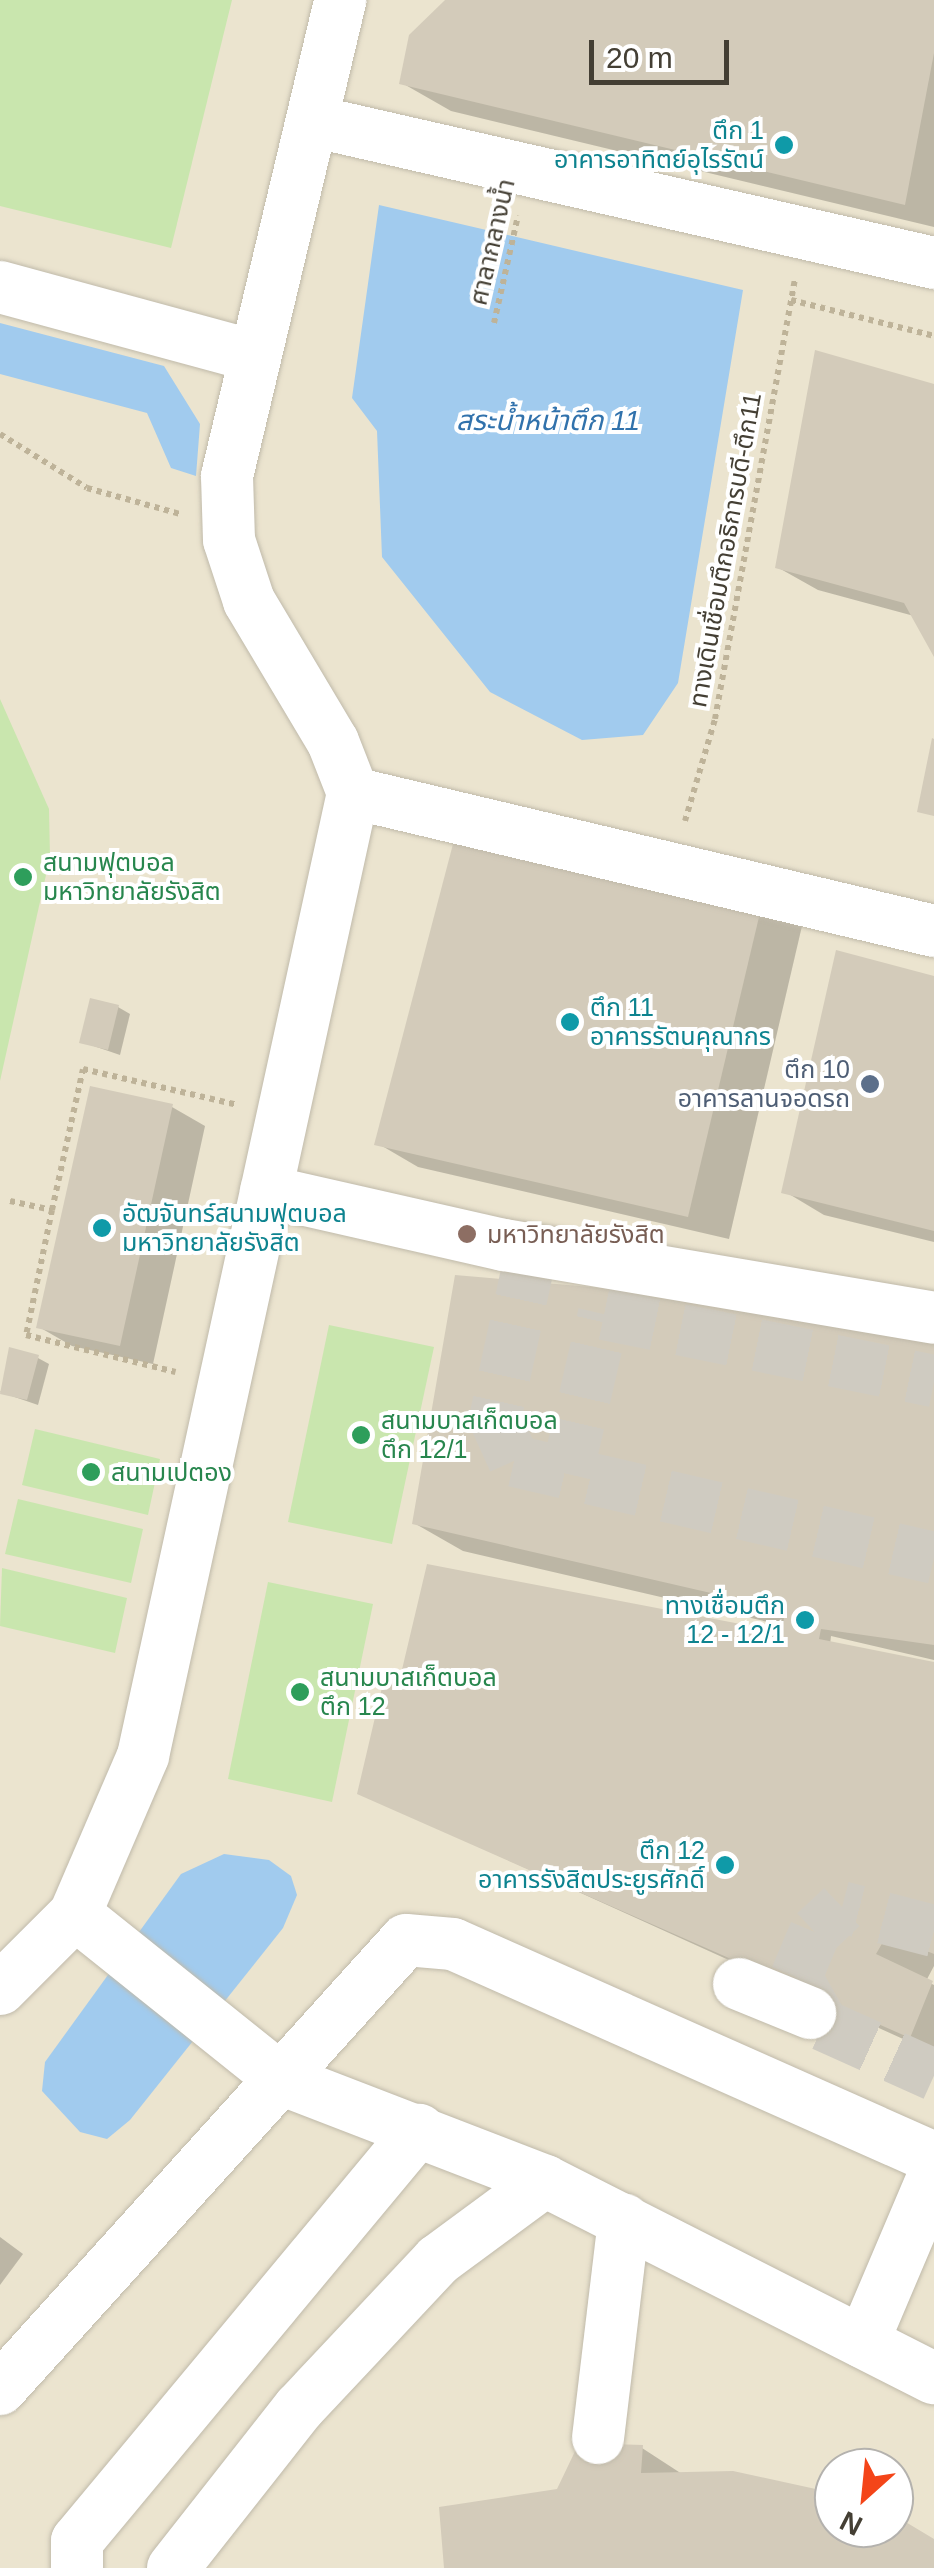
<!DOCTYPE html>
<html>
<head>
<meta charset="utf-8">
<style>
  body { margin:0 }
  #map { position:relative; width:934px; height:2568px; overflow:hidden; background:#f2eee4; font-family:Arial,"Noto Sans Thai",sans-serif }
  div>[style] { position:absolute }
  .education>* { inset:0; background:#ebe4cf }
  .green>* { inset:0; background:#c9e6ae }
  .water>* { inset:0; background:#a1cbee }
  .shadow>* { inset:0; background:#0003 }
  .building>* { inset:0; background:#d3cbba }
  .minor-tunnel>* { height:52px; margin-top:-26px; transform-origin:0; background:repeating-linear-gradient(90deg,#cfcbc1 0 52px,transparent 0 78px) }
  .path>* { height:6px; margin-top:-3px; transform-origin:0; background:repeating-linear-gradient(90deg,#beb399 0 5px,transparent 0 10px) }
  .roads { filter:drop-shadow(0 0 2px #c0baaa) drop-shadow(0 0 2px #c0baaa) }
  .minor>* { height:52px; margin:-26px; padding:0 26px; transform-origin:26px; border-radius:26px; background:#fff }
  .dots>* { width:28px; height:28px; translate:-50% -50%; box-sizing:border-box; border:5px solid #fff; border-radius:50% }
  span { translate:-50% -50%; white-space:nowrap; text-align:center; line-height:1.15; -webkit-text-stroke:8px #fff; paint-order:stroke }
  .culture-label { font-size:25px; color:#0d838f }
  .right { translate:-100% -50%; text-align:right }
  .left { translate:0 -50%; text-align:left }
  .street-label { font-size:25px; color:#443f34 }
  .leisure-label { font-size:25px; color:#27864d }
  .service-label { font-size:25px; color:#4e5e75 }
  .education-label { font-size:25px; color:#785e54 }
  .water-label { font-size:28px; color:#3172ac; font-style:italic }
  .north { position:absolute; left:814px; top:2448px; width:100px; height:100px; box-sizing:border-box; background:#fff; border:2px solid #b4b2ae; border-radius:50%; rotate:207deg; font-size:28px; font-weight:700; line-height:40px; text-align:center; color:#443f34 }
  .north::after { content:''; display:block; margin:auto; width:35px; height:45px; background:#f44519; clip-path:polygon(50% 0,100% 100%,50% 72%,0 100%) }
  .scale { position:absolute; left:589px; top:40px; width:140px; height:45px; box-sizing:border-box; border:5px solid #443f34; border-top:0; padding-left:12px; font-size:30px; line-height:35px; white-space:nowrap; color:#443f34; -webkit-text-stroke:8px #fff; paint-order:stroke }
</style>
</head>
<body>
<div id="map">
  <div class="education">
    <div style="clip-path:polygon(evenodd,0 0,934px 0,934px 2568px,0 2568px,0 0,834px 2468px,894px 2468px,894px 2528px,834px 2528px,834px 2468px)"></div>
  </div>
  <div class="green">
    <div style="clip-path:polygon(0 0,232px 0,171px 248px,0 206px)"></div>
    <div style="clip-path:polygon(0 699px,49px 809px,50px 857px,0 1081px)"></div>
    <div style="clip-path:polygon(329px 1325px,434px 1347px,392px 1544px,288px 1522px)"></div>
    <div style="clip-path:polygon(35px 1429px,160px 1459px,148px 1515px,22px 1485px)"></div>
    <div style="clip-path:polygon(18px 1499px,143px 1529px,131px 1583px,5px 1554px)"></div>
    <div style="clip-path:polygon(2px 1568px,127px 1598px,115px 1653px,0 1626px)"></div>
    <div style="clip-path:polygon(268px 1582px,373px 1604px,332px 1802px,228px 1779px)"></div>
  </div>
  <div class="water">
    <div style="clip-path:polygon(379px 205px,743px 290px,678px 683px,643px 735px,582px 740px,490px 692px,382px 557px,377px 431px,352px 398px)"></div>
    <div style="clip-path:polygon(0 323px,164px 366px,200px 424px,196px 476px,171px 468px,147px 413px,0 374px)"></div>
    <div style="clip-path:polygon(224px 1854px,269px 1860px,291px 1876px,297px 1895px,283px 1928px,130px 2120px,107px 2139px,80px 2132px,42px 2091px,45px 2062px,181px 1874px)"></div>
  </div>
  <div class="shadow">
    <div style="clip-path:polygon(448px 0,934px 0,934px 227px,451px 111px,402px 83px)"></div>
    <div style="clip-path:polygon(934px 387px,934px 652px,914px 616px,818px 590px,777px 567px)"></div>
    <div style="clip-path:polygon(459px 828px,802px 926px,729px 1239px,418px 1167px,377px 1143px)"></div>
    <div style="clip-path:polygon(934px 978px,934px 1242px,824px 1215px,784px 1191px)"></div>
    <div style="clip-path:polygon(118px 1007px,130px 1014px,120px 1055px,82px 1042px)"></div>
    <div style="clip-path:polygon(172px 1107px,205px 1126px,153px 1364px,72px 1346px,39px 1327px)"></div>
    <div style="clip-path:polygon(934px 1339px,934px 1660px,831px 1636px,830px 1645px,934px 1665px,934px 1966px,926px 1981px,934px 1985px,934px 2053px,360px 1793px,794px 1638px,785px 1626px,463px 1551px,414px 1523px)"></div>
    <div style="clip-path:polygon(38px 1358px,49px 1364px,38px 1405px,0 1392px)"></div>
    <div style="clip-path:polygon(0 2237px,23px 2254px,0 2285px)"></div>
    <div style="clip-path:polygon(642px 2448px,682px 2474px,834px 2499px,834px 2528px,894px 2528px,894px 2517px,934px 2540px,934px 2568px,446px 2568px)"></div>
  </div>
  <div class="building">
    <div style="clip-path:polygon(934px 0,934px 53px,905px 205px,399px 84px,409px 35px,445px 0)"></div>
    <div style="clip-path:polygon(815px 350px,934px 384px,934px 657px,904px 603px,775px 568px)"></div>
    <div style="clip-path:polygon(932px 738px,934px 739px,934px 816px,917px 812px)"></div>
    <div style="clip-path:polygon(458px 825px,763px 900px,688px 1217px,374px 1145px)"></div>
    <div style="clip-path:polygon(836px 950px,934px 976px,934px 1231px,781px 1193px)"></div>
    <div style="clip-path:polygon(90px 998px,119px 1005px,108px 1050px,79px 1043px)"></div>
    <div style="clip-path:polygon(90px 1086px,173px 1104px,120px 1346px,36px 1328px)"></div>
    <div style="clip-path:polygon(455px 1275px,728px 1299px,934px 1336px,934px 1645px,821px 1629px,819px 1639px,934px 1662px,934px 1954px,887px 1935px,876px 1954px,933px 1981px,910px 2038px,357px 1794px,384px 1679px,400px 1678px,427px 1564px,782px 1632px,785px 1610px,412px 1524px)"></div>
    <div style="clip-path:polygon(9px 1347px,39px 1355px,27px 1400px,0 1394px)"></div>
    <div style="clip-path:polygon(579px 2443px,643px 2445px,641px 2473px,733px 2471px,834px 2493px,834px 2528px,894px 2528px,894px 2515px,934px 2539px,934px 2568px,444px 2568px,439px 2507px,557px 2489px)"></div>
  </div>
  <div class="minor-tunnel">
    <div style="left:532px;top:1249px;width:174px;rotate:102.3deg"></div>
    <div style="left:495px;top:1419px;width:46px;rotate:65.7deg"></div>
    <div style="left:514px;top:1461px;width:431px;rotate:13deg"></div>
    <div style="left:567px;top:1474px;width:164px;rotate:-77deg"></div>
    <div style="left:604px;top:1314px;width:337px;rotate:11.5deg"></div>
    <div style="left:934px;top:1931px;width:95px;rotate:-165.4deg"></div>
    <div style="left:842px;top:1907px;width:37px;rotate:137deg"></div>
    <div style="left:815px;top:1932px;width:49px;rotate:112.9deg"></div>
    <div style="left:796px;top:1977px;width:55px;rotate:60.6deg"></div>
    <div style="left:823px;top:2025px;width:122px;rotate:24.2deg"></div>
  </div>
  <div class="path">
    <div style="left:791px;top:300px;width:147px;rotate:14.1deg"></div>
    <div style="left:494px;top:323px;width:110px;rotate:-77.4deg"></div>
    <div style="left:0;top:434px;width:102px;rotate:31.8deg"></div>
    <div style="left:87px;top:488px;width:97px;rotate:15.6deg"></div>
    <div style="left:685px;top:821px;width:106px;rotate:-73.6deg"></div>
    <div style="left:715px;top:719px;width:446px;rotate:-79.7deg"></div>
    <div style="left:10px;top:1201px;width:43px;rotate:12.1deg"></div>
    <div style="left:52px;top:1210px;width:128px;rotate:101.7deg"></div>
    <div style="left:26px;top:1335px;width:154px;rotate:13.9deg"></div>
    <div style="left:52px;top:1210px;width:144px;rotate:-77.6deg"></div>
    <div style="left:83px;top:1069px;width:159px;rotate:13.1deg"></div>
  </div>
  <div class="roads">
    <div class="minor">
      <div style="left:312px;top:121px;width:638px;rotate:12.86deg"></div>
      <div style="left:0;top:287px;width:263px;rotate:15.2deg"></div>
      <div style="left:353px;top:793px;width:597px;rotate:13.36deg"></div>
      <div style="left:266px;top:1191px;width:244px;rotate:12.8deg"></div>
      <div style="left:504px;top:1245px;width:436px;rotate:9.6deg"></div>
      <div style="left:75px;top:1914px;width:264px;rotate:38.7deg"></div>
      <div style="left:281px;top:2079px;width:283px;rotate:21.1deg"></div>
      <div style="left:545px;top:2181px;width:436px;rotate:26.9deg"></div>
      <div style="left:739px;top:1984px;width:77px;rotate:22.2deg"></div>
      <div style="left:0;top:1989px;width:106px;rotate:-45deg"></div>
      <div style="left:75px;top:1914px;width:172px;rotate:-66.7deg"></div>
      <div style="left:143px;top:1756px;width:986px;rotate:-77.7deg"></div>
      <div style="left:353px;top:793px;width:55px;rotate:-111.4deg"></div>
      <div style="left:333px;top:742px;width:164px;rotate:-120.8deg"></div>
      <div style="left:249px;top:601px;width:64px;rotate:-108.2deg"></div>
      <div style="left:229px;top:540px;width:64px;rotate:-91.8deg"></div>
      <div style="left:227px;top:476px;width:489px;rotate:-76.6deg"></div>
      <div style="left:863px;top:2342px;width:181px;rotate:-67deg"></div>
      <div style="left:0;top:2389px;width:605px;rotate:-47.88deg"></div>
      <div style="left:406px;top:1940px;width:47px;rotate:4.9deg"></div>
      <div style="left:453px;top:1944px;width:526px;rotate:23.98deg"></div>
      <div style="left:598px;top:2438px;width:220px;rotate:-83.2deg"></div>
      <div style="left:77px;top:2568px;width:27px;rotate:-90deg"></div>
      <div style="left:77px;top:2541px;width:535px;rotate:-50.24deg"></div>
      <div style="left:173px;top:2568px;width:204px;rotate:-51.8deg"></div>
      <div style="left:299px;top:2408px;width:203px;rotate:-46.8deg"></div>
      <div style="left:438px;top:2260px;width:133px;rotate:-36.4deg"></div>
    </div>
  </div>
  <div class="dots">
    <div style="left:784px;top:145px;background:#0f9aa8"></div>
    <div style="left:23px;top:877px;background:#2e9e5b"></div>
    <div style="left:570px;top:1022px;background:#0f9aa8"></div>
    <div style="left:870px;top:1084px;background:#5c6f8a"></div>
    <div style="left:102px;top:1228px;background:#0f9aa8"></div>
    <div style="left:467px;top:1234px;background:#8d6e63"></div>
    <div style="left:361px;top:1435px;background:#2e9e5b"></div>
    <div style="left:91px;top:1472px;background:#2e9e5b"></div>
    <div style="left:805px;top:1620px;background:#0f9aa8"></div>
    <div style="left:300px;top:1692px;background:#2e9e5b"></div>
    <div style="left:725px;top:1865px;background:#0f9aa8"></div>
  </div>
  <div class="culture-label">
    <span class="right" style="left:764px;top:145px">ตึก 1<br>อาคารอาทิตย์อุไรรัตน์</span>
    <span class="left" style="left:590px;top:1022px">ตึก 11<br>อาคารรัตนคุณากร</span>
    <span class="left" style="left:122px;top:1228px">อัฒจันทร์สนามฟุตบอล<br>มหาวิทยาลัยรังสิต</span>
    <span class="right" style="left:785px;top:1620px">ทางเชื่อมตึก<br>12 - 12/1</span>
    <span class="right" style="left:705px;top:1865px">ตึก 12<br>อาคารรังสิตประยูรศักดิ์</span>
  </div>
  <div class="street-label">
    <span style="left:492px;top:242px;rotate:-77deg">ศาลากลางน้ำ</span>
    <span style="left:725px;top:550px;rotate:-80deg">ทางเดินเชื่อมตึกอธิการบดี-ตึก11</span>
  </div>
  <div class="leisure-label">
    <span class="left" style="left:43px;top:877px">สนามฟุตบอล<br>มหาวิทยาลัยรังสิต</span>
    <span class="left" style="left:381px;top:1435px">สนามบาสเก็ตบอล<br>ตึก 12/1</span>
    <span class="left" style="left:111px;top:1472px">สนามเปตอง</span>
    <span class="left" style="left:320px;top:1692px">สนามบาสเก็ตบอล<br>ตึก 12</span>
  </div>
  <div class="service-label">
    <span class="right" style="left:850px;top:1084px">ตึก 10<br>อาคารลานจอดรถ</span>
  </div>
  <div class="education-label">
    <span class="left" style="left:487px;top:1234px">มหาวิทยาลัยรังสิต</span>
  </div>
  <div class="water-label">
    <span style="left:548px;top:421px">สระน้ำหน้าตึก 11</span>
  </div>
  <div class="north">N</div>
  <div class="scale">20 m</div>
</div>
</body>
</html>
